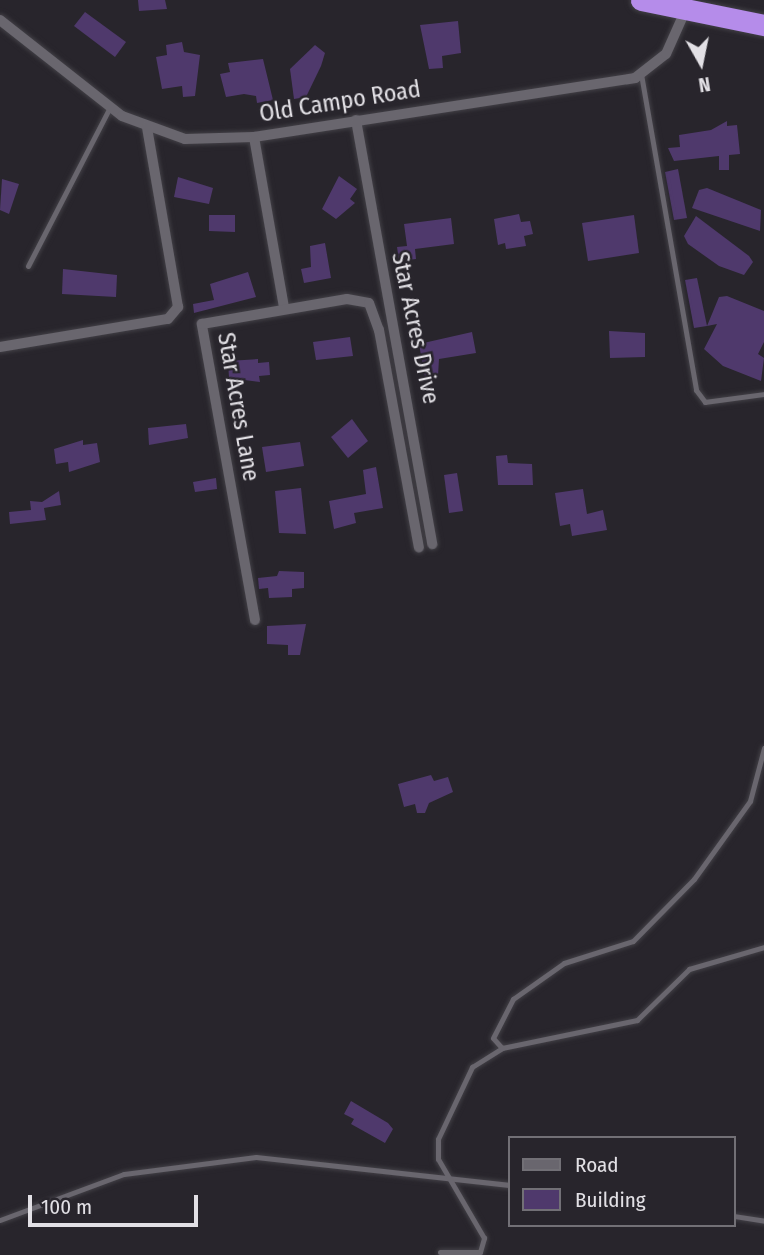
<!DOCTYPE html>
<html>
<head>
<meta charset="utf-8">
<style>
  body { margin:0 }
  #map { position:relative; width:764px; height:1255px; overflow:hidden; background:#28252c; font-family:"Fira Sans Condensed",sans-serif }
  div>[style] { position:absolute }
  .building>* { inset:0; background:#4f396c }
  .roads { filter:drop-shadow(0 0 2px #424046) drop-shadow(0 0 2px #424046) }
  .lane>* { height:5px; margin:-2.5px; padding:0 2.5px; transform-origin:2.5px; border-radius:2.5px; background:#69666e }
  .street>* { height:10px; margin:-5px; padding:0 5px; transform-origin:5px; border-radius:5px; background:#69666e }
  .highway>* { height:21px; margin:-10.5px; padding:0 10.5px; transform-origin:10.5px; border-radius:10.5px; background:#b58cea }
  span { translate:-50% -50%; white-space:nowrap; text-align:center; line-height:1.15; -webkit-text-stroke:5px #28252c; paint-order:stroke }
  .street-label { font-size:24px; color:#e2e0e5 }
  .legend { position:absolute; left:508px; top:1136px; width:228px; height:91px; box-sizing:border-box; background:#28252c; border:2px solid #727076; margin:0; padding:9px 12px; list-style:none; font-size:21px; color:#e2e0e5 }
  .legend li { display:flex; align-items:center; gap:14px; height:35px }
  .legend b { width:35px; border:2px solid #727076 }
  .north { position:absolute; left:666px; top:28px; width:70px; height:70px; -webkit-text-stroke:5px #28252c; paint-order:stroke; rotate:171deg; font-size:19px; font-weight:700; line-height:28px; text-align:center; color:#e2e0e5 }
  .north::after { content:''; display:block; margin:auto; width:24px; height:32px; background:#e2e0e5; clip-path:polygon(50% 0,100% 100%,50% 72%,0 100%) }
  .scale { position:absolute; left:28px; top:1195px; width:170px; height:32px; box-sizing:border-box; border:4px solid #e2e0e5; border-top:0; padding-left:9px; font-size:21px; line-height:24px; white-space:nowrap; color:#e2e0e5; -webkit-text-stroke:5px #28252c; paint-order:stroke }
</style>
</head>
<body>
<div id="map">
  <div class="building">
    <div style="clip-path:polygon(138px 0,165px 0,167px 9px,139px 11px)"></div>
    <div style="clip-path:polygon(85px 12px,126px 42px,115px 57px,74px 26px)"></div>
    <div style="clip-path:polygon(458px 21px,461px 53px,442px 56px,443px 68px,429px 69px,420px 25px)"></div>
    <div style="clip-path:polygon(182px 42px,184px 52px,200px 55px,195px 96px,183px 97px,182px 86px,162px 89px,156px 57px,167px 55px,166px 45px)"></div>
    <div style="clip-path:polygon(315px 45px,325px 53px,321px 66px,306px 97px,294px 99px,290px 69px)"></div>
    <div style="clip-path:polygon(263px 59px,273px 100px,257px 103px,256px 96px,244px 94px,226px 97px,220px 74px,230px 72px,228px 63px)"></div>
    <div style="clip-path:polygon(727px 121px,727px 126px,737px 125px,740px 154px,729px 155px,729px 170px,719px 170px,719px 156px,674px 161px,668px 148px,680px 147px,679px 135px,711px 130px)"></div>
    <div style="clip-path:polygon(678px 169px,687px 218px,674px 220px,665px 172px)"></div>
    <div style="clip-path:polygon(339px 176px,357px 189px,350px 199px,355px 203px,336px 219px,322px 209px)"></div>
    <div style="clip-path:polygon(178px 177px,213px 188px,209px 204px,174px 197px)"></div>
    <div style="clip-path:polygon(2px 179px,19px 184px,9px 214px,0 210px)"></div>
    <div style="clip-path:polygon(707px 188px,761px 210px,760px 231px,692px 208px,699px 190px)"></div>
    <div style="clip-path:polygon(519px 214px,521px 222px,530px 221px,533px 234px,524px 236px,526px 246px,506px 249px,505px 243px,498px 245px,494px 219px)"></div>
    <div style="clip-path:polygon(209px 215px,235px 215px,235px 232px,209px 231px)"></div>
    <div style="clip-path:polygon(634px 215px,639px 253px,588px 261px,582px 223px)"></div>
    <div style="clip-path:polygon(696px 216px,749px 256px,753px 262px,744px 275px,719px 266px,688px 244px,684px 236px)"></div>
    <div style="clip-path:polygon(451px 218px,454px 244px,415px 249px,416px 259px,399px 261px,397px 247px,407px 246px,404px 224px)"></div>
    <div style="clip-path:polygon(325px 243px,331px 278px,304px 283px,301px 269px,311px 267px,310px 246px)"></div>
    <div style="clip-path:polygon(63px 269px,117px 275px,116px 297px,62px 294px)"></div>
    <div style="clip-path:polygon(248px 272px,256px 297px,194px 313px,193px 304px,214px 300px,210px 284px)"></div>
    <div style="clip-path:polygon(697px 278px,707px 326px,694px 328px,685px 280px)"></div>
    <div style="clip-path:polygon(727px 296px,764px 311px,764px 342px,758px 354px,764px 358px,761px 381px,723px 366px,704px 349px,717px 324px,707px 326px,719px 297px)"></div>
    <div style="clip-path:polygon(609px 331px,645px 333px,645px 357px,610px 358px)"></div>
    <div style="clip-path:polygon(472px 332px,476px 353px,439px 359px,438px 376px,425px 378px,419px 344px)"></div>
    <div style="clip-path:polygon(350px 337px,353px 356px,316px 360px,313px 342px)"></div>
    <div style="clip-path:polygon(258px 359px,258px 363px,269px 362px,270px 375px,259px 376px,260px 382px,229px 378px,228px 361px)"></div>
    <div style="clip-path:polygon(352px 419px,368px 441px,348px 458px,331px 437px)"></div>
    <div style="clip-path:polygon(186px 424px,188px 438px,149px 445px,148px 428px)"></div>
    <div style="clip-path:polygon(83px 440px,83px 445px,97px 443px,100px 462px,69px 472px,68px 462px,56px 464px,54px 449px)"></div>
    <div style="clip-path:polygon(300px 442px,304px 466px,266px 472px,262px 447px)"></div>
    <div style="clip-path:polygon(507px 455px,508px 463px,532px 464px,533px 485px,498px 485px,496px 456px)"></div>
    <div style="clip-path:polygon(376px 467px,383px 508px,354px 513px,356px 523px,334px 529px,329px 501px,366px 494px,363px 470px)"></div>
    <div style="clip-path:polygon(457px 473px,463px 511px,449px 513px,444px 475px)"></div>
    <div style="clip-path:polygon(216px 478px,217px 489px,195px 492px,193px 482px)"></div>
    <div style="clip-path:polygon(301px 488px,306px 534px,279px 533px,275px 491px)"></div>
    <div style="clip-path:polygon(583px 489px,587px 514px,603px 510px,607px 530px,572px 536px,570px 524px,560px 526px,555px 493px)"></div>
    <div style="clip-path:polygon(59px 491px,61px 505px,44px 508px,46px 520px,10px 524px,9px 512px,31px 510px,30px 501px,42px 502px)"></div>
    <div style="clip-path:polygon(279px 571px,304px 572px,304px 588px,292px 589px,292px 597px,269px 598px,268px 588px,259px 589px,258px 578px,277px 576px)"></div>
    <div style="clip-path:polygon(306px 624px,300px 655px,288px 655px,288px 645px,267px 644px,267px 626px)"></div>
    <div style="clip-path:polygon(431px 775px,434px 781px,448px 777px,453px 792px,429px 803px,425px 813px,417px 813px,415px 804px,404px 807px,398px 784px)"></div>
    <div style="clip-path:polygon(351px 1101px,388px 1123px,393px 1129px,385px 1143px,351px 1124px,354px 1119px,344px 1114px)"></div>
  </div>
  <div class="roads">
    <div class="lane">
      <div style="left:641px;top:74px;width:321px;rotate:80.1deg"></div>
      <div style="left:696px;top:390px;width:15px;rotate:53deg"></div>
      <div style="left:705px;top:402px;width:60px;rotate:-7.7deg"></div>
      <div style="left:28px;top:266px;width:179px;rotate:-62.7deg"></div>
      <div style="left:502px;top:1048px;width:13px;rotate:-132deg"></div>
      <div style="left:493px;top:1038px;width:44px;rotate:-62.9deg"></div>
      <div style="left:513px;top:999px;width:62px;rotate:-35.2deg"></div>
      <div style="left:564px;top:963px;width:72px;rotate:-17.7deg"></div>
      <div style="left:633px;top:941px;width:87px;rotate:-45.5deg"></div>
      <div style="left:694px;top:879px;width:96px;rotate:-54.3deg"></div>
      <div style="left:750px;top:801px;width:55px;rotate:-75.2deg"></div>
      <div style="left:734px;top:1216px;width:30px;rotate:9deg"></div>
      <div style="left:0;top:1220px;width:132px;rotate:-20.4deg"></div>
      <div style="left:124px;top:1174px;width:133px;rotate:-7.3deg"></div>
      <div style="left:256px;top:1157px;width:256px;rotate:6.3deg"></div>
      <div style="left:440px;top:1252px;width:40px"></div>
      <div style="left:480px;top:1252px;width:15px;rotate:-74deg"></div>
      <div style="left:484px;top:1238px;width:91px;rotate:-120.2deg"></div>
      <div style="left:438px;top:1159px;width:20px;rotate:-90deg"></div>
      <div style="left:438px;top:1139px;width:80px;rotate:-64.7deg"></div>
      <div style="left:472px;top:1067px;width:36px;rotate:-32deg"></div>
      <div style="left:502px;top:1048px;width:138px;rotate:-11.7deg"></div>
      <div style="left:637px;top:1020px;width:73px;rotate:-44.4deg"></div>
      <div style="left:689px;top:969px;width:78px;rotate:-16.3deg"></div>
    </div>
    <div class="street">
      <div style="left:0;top:20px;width:155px;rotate:38.2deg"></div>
      <div style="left:122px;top:116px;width:67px;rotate:20.1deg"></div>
      <div style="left:185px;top:139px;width:69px;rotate:-1.7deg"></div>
      <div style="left:254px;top:137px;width:386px;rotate:-8.8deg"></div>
      <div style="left:635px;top:78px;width:39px;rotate:-38deg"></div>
      <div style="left:666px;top:54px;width:49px;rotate:-66deg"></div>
      <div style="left:356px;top:120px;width:431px;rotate:79.8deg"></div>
      <div style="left:254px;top:137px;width:174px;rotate:80deg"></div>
      <div style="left:0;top:347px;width:170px;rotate:-9.5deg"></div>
      <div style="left:168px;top:319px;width:16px;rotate:-50deg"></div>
      <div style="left:178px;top:307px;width:182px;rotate:-99.8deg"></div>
      <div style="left:255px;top:620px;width:301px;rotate:-100.2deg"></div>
      <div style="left:202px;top:324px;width:147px;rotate:-9.8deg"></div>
      <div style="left:347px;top:299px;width:22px;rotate:10deg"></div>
      <div style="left:369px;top:303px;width:29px;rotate:70deg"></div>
      <div style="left:379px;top:330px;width:221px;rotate:79.6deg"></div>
    </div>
    <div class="highway">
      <div style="left:641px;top:0;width:126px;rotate:11.5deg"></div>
    </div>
  </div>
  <div class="street-label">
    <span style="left:340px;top:102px;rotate:-9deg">Old Campo Road</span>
    <span style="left:415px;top:328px;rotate:78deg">Star Acres Drive</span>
    <span style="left:238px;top:407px;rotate:80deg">Star Acres Lane</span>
  </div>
  <ul class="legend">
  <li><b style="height:9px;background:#69666e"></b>Road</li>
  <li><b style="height:19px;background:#4f396c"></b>Building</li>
  </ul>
  <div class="north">N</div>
  <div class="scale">100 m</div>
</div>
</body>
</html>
